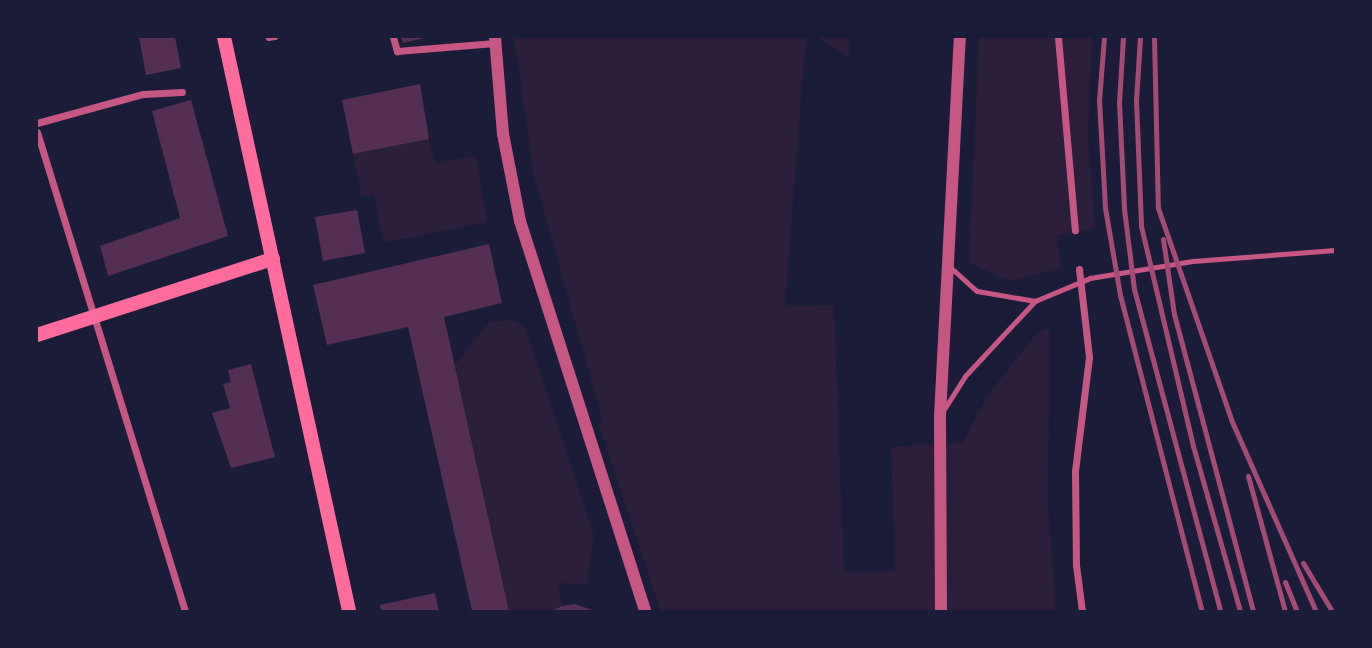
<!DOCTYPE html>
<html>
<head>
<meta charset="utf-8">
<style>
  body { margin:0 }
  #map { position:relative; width:1372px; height:648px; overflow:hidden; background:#1b1b3a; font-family:Karla,sans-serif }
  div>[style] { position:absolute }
  .green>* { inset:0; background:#2a1e3b }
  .building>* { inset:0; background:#542f53 }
  .service>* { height:5px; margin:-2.5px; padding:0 2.5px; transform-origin:2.5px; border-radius:2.5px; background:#c65784 }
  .minor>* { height:7px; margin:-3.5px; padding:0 3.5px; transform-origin:3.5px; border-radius:3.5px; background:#c65784 }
  .tertiary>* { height:12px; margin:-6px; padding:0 6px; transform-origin:6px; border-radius:6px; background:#c65784 }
  .secondary>* { height:14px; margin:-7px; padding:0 7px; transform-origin:7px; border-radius:7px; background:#ff6b9d }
  .rail>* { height:5px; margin:-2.5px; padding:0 2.5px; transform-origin:2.5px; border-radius:2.5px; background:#a44b75 }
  span { translate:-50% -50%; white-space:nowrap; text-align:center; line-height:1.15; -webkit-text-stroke:7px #1b1b3a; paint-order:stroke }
  .frame { position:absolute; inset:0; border:38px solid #1b1b3a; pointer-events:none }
</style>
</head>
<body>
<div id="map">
  <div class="green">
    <div style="clip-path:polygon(514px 37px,806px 37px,785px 306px,834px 305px,844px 572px,895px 571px,891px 447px,963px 442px,988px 395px,1036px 334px,1050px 328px,1048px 502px,1056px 611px,661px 611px,599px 424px,603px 422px,534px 176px)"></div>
    <div style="clip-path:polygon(817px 37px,849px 37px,849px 57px)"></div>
    <div style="clip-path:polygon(979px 37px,1092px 37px,1088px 138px,1095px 228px,1057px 236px,1061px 268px,1011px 281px,969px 263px)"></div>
    <div style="clip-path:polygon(429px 139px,435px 163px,476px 156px,487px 222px,383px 243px,374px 194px,361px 196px,353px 154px)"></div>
    <div style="clip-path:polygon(512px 320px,525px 327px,594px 536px,587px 584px,558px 583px,562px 606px,551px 611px,509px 611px,455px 365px,489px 322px)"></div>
  </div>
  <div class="building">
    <div style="clip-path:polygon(139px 37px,175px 37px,181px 68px,146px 75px)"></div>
    <div style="clip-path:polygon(401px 37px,424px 37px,424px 38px,403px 43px)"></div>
    <div style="clip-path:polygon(420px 84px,429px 139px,353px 154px,342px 100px)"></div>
    <div style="clip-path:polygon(191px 100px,228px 236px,108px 276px,100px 246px,180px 218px,152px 111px)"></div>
    <div style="clip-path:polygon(357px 210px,365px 253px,323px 261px,315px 217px)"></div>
    <div style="clip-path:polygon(489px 244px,502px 303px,444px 317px,509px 611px,472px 611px,408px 327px,327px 345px,313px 285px)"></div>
    <div style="clip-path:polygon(251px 364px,275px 457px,231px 468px,212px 413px,230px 408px,223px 384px,231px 382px,228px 370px)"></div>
    <div style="clip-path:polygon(435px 593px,439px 611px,381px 611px,380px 605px)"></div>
    <div style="clip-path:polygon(575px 604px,595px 611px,551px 611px,562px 606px)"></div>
  </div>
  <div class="service">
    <div style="left:268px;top:38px;width:7px;rotate:-8deg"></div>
    <div style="left:950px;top:267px;width:36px;rotate:42deg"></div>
    <div style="left:977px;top:291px;width:59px;rotate:9.8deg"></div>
    <div style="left:943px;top:411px;width:41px;rotate:-57.8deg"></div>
    <div style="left:965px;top:376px;width:103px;rotate:-47deg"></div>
    <div style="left:1035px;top:301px;width:60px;rotate:-22.7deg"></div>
    <div style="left:1090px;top:278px;width:104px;rotate:-9.4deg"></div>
    <div style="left:1193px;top:261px;width:142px;rotate:-4.4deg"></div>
  </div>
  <div class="minor">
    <div style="left:393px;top:37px;width:15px;rotate:74deg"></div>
    <div style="left:397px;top:51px;width:98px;rotate:-4.7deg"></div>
    <div style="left:1058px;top:37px;width:194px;rotate:85deg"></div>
    <div style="left:37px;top:123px;width:110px;rotate:-15.3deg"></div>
    <div style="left:143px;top:94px;width:39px;rotate:-3deg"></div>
    <div style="left:37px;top:132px;width:501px;rotate:72.83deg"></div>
    <div style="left:1079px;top:269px;width:89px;rotate:83.5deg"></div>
    <div style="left:1089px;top:357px;width:115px;rotate:97deg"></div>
    <div style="left:1075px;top:471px;width:94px;rotate:89.4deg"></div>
    <div style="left:1076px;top:565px;width:46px;rotate:82.6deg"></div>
  </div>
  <div class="tertiary">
    <div style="left:495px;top:37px;width:97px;rotate:85.3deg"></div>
    <div style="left:503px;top:134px;width:89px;rotate:78.9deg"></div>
    <div style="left:520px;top:221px;width:410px;rotate:72.2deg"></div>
    <div style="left:941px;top:611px;width:195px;rotate:-90.3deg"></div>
    <div style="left:940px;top:416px;width:380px;rotate:-87deg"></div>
  </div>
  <div class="secondary">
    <div style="left:224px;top:37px;width:587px;rotate:77.71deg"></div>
    <div style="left:37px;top:335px;width:248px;rotate:-17.9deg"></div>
  </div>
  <div class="rail">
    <div style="left:1104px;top:37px;width:63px;rotate:94.5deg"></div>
    <div style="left:1099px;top:100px;width:108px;rotate:86.8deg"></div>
    <div style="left:1105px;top:208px;width:88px;rotate:80.2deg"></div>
    <div style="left:1120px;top:295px;width:326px;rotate:75.5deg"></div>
    <div style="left:1123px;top:37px;width:65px;rotate:93.5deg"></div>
    <div style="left:1119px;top:102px;width:107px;rotate:87.3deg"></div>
    <div style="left:1124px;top:209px;width:81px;rotate:82.9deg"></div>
    <div style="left:1134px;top:289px;width:333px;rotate:75deg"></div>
    <div style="left:1140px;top:37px;width:63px;rotate:93.6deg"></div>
    <div style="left:1136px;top:100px;width:126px;rotate:87.7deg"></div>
    <div style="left:1141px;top:226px;width:226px;rotate:76.7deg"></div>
    <div style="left:1193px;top:446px;width:172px;rotate:74.1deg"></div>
    <div style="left:1154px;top:37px;width:171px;rotate:88.7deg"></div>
    <div style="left:1158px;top:208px;width:229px;rotate:70.9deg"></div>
    <div style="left:1233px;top:424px;width:205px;rotate:66.1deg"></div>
    <div style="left:1163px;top:239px;width:76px;rotate:81.7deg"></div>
    <div style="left:1174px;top:314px;width:307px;rotate:75.1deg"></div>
    <div style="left:1248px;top:476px;width:140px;rotate:74.7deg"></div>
    <div style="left:1303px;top:563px;width:56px;rotate:58.9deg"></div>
    <div style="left:1285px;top:582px;width:31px;rotate:68deg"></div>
  </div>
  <div class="frame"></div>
</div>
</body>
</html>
